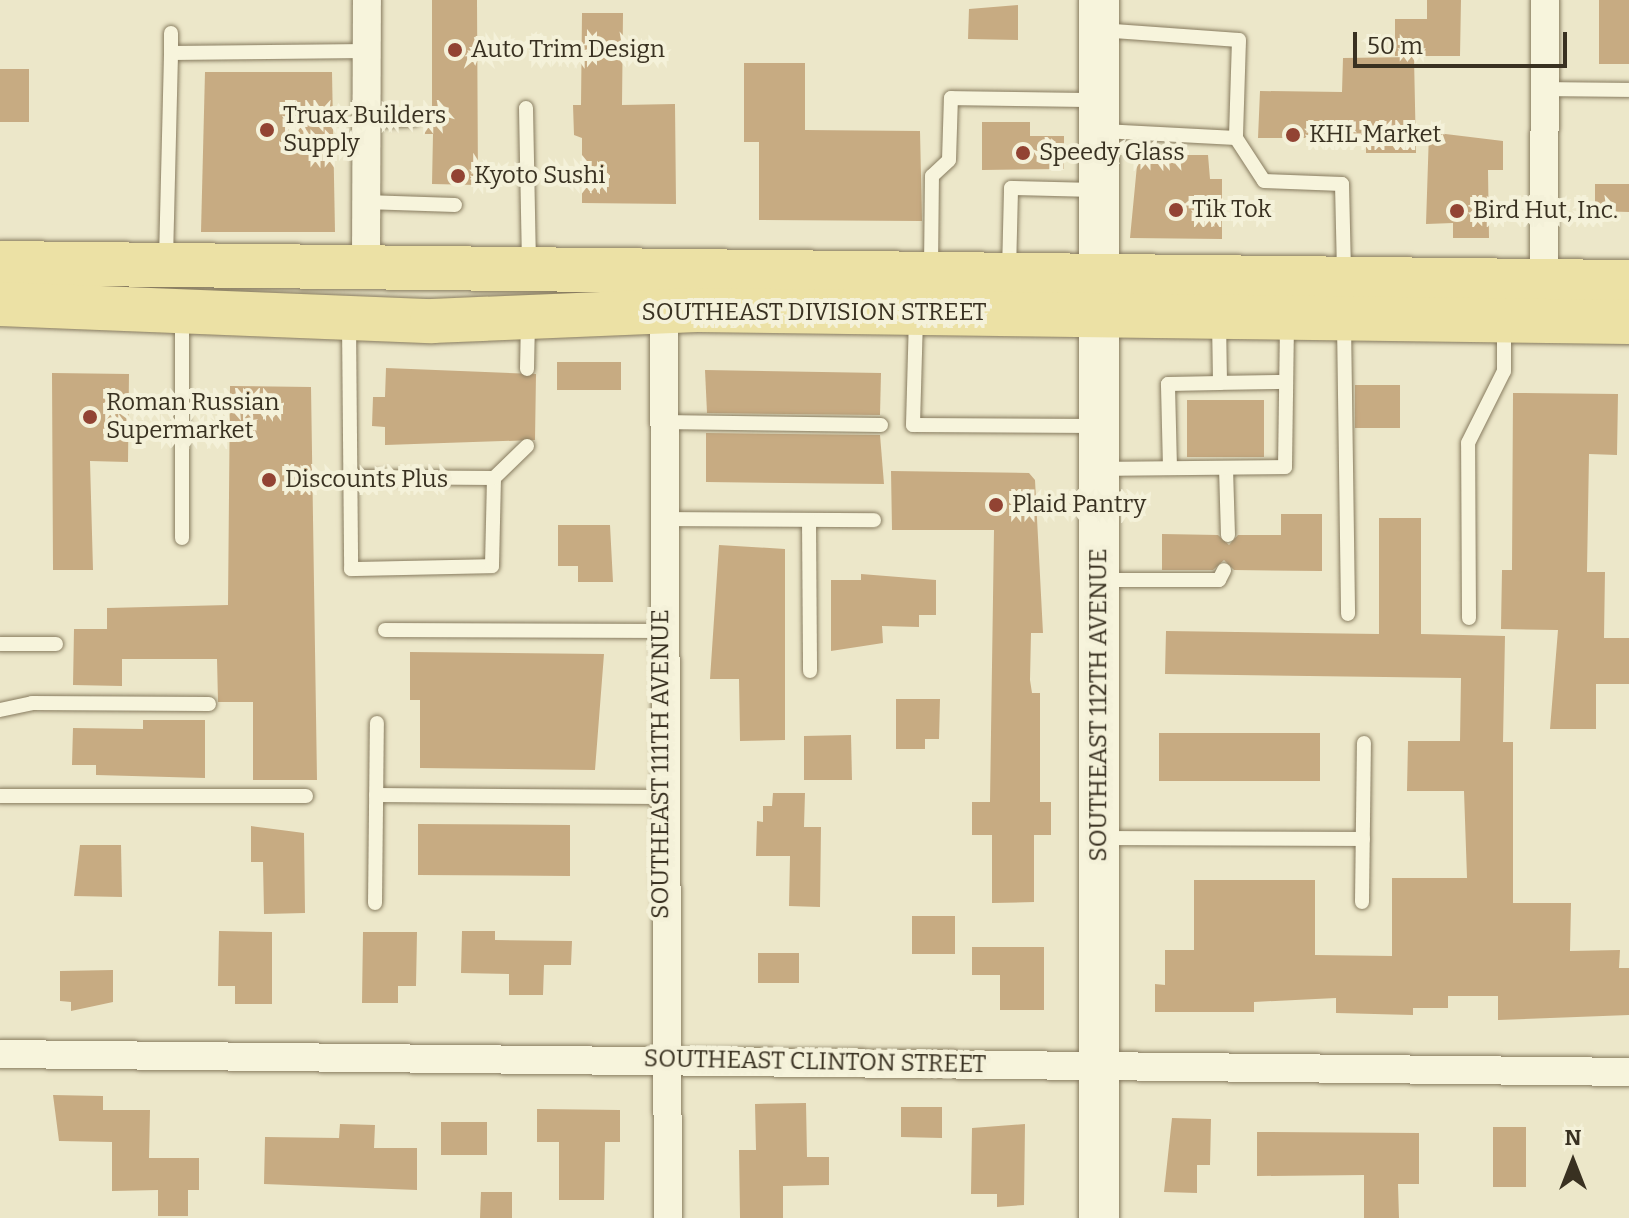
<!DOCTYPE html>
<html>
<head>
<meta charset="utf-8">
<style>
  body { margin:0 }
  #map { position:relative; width:1629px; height:1218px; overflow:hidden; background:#ece7c9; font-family:Bitter,serif }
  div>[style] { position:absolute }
  .building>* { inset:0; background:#c7ab82 }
  .roads { filter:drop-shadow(0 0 2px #877b5f) drop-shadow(0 0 2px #877b5f) }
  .lane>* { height:14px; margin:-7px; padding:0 7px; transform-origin:7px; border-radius:7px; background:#f7f4dc }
  .street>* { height:28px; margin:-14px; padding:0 14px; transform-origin:14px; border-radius:14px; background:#f7f4dc }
  .secondary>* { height:40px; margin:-20px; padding:0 20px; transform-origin:20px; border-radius:20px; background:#f7f4dc }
  .primary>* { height:44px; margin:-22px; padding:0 22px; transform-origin:22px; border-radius:22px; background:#ece1a5 }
  .dots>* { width:22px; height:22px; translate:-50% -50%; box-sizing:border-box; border:4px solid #f4f1d9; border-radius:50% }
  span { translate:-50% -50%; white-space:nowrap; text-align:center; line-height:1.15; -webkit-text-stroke:8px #f4f1d9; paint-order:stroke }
  .poi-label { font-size:24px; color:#393121 }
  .left { translate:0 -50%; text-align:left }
  .street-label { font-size:24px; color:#393121 }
  .north { position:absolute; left:1533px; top:1122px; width:80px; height:80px; -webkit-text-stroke:6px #f4f1d9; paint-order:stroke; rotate:0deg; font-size:22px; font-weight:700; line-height:32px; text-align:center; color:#393121 }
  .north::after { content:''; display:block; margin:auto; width:28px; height:36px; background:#393121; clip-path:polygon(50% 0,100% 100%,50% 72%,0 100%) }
  .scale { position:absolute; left:1353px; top:32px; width:214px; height:36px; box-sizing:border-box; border:4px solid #393121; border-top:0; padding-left:10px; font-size:24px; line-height:28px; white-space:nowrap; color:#393121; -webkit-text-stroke:6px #f4f1d9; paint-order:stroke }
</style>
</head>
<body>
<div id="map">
  <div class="building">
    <div style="clip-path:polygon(432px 0,477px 0,478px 185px,432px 184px,433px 134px,425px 134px,425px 112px,432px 112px)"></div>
    <div style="clip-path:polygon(1427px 0,1461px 0,1460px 56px,1395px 56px,1395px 19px,1427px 19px)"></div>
    <div style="clip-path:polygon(1599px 0,1629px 0,1629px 64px,1599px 64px)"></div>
    <div style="clip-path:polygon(1018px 5px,1018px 40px,968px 39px,969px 9px)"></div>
    <div style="clip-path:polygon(582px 13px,623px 13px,622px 105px,675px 104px,676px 204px,582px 203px,582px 138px,574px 135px,573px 105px,581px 105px)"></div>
    <div style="clip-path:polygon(1414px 57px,1416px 153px,1366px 153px,1366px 138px,1258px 138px,1260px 91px,1342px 92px,1343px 58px)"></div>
    <div style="clip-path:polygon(744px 63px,805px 63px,805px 130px,920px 131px,922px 221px,759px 220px,759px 142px,744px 142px)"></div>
    <div style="clip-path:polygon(0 69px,29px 69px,29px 122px,0 122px)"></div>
    <div style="clip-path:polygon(205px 72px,332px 72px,335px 232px,201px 232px)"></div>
    <div style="clip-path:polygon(982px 122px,1030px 122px,1030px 136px,1064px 136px,1064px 169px,982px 170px)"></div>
    <div style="clip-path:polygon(1429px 132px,1503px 141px,1503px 170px,1488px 170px,1489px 238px,1453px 238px,1453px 223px,1426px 224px)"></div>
    <div style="clip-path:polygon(1138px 155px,1208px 155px,1210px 179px,1222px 179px,1222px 239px,1130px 238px)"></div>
    <div style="clip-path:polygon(1595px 184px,1629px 184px,1629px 212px,1595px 211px)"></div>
    <div style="clip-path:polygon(557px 362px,621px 362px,621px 390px,557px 390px)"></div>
    <div style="clip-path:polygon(386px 368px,536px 374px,535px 440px,385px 445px,385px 427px,372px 426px,373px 397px,385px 397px)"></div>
    <div style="clip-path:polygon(705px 370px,881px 373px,880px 415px,707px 413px)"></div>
    <div style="clip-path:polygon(52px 373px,129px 374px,128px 462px,90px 461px,93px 570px,53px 570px)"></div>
    <div style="clip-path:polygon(1355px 385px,1400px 385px,1400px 428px,1355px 428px)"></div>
    <div style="clip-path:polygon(230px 386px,311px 387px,317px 780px,253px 780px,253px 702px,218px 702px,217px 659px,122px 659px,122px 686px,73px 685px,74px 629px,107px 629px,107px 608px,228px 605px)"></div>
    <div style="clip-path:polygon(1513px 393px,1618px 394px,1617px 455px,1589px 454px,1587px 572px,1605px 572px,1604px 638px,1629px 638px,1629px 684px,1596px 684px,1596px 729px,1550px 729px,1558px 630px,1501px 629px,1502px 570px,1512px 570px)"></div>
    <div style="clip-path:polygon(1187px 400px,1264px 400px,1264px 457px,1187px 457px)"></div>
    <div style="clip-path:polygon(706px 433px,880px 435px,884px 484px,706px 482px)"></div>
    <div style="clip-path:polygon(891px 471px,1029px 473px,1035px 480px,1043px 633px,1031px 633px,1030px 680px,1032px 693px,1040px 693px,1040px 802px,1051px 802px,1051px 835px,1034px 835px,1034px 902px,992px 903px,992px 835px,972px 835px,972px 802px,990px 802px,994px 530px,892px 530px)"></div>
    <div style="clip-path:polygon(1281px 514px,1322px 514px,1322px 571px,1234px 570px,1224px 560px,1213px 570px,1162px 570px,1162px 534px,1218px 535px,1229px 545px,1238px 535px,1281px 535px)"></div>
    <div style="clip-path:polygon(1379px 518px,1421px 518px,1421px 634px,1505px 636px,1503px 742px,1513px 742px,1513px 903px,1571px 903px,1570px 951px,1620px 950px,1619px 968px,1629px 968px,1629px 1015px,1498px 1020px,1498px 996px,1448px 996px,1448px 1008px,1413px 1008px,1413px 1015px,1336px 1013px,1336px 998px,1254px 1002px,1254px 1012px,1155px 1012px,1155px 984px,1165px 985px,1165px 950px,1194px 950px,1194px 880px,1315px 880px,1315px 955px,1392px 956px,1392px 878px,1467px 878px,1464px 791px,1407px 791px,1408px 741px,1460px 741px,1461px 678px,1165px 674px,1166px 631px,1379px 634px)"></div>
    <div style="clip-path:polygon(558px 525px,610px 525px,613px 582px,578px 582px,578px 566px,558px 566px)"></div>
    <div style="clip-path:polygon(719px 545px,785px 549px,785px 740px,740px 741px,739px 679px,710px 679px)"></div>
    <div style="clip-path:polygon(861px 574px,936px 580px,936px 615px,919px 615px,919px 627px,882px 626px,883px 643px,831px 651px,831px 580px,861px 580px)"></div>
    <div style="clip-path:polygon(410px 652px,604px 654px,595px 770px,420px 768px,420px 700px,410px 700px)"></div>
    <div style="clip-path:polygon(896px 699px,940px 699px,939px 739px,925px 739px,925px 749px,896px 749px)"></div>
    <div style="clip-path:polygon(143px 720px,205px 720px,205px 778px,96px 775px,96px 765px,72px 765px,73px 728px,143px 729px)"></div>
    <div style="clip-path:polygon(1159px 733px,1320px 733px,1320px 781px,1159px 781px)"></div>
    <div style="clip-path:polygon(851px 735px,852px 780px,804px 780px,804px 736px)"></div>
    <div style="clip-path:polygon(773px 793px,805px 793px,804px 827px,821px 827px,820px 907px,789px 906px,790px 856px,756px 856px,757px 821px,763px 822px,763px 806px,772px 806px)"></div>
    <div style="clip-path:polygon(418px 824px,570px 825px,570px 876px,418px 875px)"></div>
    <div style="clip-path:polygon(251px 826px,304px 833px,305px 913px,264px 914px,263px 862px,251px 862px)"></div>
    <div style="clip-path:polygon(80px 845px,121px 845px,122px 897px,74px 896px)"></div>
    <div style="clip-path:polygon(912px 916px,955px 916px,955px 954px,912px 954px)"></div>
    <div style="clip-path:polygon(219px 931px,272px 932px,272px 1004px,235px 1004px,235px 986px,218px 986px)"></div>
    <div style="clip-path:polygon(462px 931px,495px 931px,495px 940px,572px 941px,571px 965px,544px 965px,543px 995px,509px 995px,509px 974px,461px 973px)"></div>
    <div style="clip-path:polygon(363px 932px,417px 932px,416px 986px,398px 986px,398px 1003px,362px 1003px)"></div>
    <div style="clip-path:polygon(972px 947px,1044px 947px,1044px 1010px,1000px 1010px,1000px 975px,972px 975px)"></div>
    <div style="clip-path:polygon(758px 953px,799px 953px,799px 983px,758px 983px)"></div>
    <div style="clip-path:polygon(113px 970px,113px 1002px,71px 1011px,71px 1002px,60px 1001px,60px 971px)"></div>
    <div style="clip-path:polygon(53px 1095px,103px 1096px,103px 1110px,150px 1110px,149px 1158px,199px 1158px,199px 1190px,188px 1190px,188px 1216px,158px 1216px,158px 1190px,112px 1191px,112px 1142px,59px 1141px)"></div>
    <div style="clip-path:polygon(806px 1103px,807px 1157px,829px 1157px,829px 1185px,783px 1186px,783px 1218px,740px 1218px,739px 1150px,756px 1150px,755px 1104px)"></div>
    <div style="clip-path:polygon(901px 1107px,942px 1107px,942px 1138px,901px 1137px)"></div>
    <div style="clip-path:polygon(537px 1109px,620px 1110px,620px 1142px,605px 1142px,604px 1200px,559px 1200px,559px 1142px,537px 1142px)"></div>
    <div style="clip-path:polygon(1172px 1118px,1211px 1119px,1210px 1165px,1197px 1165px,1197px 1193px,1164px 1192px)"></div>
    <div style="clip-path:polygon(441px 1122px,487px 1122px,487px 1155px,441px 1155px)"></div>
    <div style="clip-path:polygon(340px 1124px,375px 1125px,374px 1148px,417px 1148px,417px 1190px,264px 1184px,265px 1137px,339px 1138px)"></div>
    <div style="clip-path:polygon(1025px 1124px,1024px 1205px,997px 1207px,997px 1194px,971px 1194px,972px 1128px)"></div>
    <div style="clip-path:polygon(1493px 1127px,1526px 1127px,1526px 1187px,1493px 1187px)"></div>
    <div style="clip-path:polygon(1257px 1132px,1419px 1133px,1419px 1184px,1398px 1184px,1399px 1218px,1364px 1218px,1364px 1175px,1257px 1176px)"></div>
    <div style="clip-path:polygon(481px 1192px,512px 1192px,512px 1218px,480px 1218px)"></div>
  </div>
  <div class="roads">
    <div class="lane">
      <div style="left:1100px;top:30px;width:139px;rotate:4.1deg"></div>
      <div style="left:1239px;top:40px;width:98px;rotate:91.8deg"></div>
      <div style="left:171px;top:33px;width:20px;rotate:90deg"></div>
      <div style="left:171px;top:53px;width:196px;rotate:-0.6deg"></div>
      <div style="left:1545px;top:89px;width:84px;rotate:0.7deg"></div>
      <div style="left:526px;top:108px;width:155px;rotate:88.9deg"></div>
      <div style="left:366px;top:121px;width:48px;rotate:-2.4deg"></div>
      <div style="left:1103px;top:131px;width:133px;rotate:3deg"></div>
      <div style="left:1236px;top:138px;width:51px;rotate:56.9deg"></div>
      <div style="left:1264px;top:181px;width:78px;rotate:2.2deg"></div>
      <div style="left:1342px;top:184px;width:89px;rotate:88.7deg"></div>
      <div style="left:365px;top:202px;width:90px;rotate:1.9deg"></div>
      <div style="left:166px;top:259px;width:206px;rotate:-88.6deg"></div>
      <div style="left:931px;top:268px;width:92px;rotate:-89.4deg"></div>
      <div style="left:932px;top:176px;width:23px;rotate:-43deg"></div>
      <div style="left:949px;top:160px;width:62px;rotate:-88.2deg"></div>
      <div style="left:951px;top:98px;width:146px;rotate:0.8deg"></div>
      <div style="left:1009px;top:272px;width:84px;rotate:-88.6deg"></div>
      <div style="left:1011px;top:188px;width:87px;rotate:1.3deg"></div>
      <div style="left:916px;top:317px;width:108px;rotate:91.6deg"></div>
      <div style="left:913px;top:425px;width:183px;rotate:0.3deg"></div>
      <div style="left:349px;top:322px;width:247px;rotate:89.5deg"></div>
      <div style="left:351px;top:569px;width:141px;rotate:-1.2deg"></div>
      <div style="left:492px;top:566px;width:88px;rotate:-88.7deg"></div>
      <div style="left:494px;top:478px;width:143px;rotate:-179.6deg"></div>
      <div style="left:1344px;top:323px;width:291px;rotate:89.2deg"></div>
      <div style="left:527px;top:369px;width:48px;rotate:-88.8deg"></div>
      <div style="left:1220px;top:383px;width:65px;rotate:-0.9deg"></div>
      <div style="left:661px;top:422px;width:220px;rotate:0.8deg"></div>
      <div style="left:1170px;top:468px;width:84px;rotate:-91.4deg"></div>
      <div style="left:1168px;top:384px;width:52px;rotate:-1.1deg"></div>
      <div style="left:1220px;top:383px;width:62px;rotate:-90.9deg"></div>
      <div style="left:1226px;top:468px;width:67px;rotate:88.3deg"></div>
      <div style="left:1100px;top:469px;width:185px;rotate:-0.6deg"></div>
      <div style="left:1285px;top:467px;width:147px;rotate:-89.2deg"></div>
      <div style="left:494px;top:478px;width:46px;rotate:-44.1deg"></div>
      <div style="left:661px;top:519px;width:213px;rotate:0.3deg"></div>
      <div style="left:809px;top:520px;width:151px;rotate:89.6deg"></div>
      <div style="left:182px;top:538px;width:224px;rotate:-90deg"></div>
      <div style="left:1100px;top:580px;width:119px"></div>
      <div style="left:1219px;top:580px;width:11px;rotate:-63deg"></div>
      <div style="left:1469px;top:618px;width:175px;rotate:-90.3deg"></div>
      <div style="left:1468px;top:443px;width:80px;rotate:-63.4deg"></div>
      <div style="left:1504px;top:371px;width:47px;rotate:-90deg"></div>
      <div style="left:385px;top:630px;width:275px;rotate:0.2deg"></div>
      <div style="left:0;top:644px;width:56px"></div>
      <div style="left:0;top:710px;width:33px;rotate:-12deg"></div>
      <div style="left:32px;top:703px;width:177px;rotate:0.3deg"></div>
      <div style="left:376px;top:795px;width:285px;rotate:0.4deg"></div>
      <div style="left:0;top:796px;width:306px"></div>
      <div style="left:1103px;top:838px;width:260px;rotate:0.2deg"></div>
      <div style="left:1362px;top:902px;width:159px;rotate:-89.3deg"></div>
      <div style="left:375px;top:903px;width:180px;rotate:-89.4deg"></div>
    </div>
    <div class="street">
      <div style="left:366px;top:266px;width:266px;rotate:-89.8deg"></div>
      <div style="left:1544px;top:281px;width:281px;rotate:-89.8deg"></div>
      <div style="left:664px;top:310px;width:908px;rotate:89.75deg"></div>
      <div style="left:0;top:1054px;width:1629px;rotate:0.63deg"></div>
    </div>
    <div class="secondary">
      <div style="left:1099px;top:1218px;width:1218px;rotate:-90deg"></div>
    </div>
    <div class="primary">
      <div style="left:0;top:263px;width:1629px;rotate:0.67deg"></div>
      <div style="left:0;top:304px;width:432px;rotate:2.3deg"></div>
      <div style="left:432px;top:321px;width:265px;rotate:-2.4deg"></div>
      <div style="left:697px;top:310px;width:932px;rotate:0.74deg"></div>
    </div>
  </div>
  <div class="dots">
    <div style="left:455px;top:50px;background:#924333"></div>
    <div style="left:267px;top:130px;background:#924333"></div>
    <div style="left:1293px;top:135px;background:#924333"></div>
    <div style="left:1023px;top:153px;background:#924333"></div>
    <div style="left:458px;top:176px;background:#924333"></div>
    <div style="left:1176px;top:210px;background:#924333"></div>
    <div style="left:1457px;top:211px;background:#924333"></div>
    <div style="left:90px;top:417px;background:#924333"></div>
    <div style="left:269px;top:480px;background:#924333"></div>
    <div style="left:996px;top:505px;background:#924333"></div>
  </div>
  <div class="poi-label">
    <span class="left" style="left:471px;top:50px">Auto Trim Design</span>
    <span class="left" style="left:283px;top:130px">Truax Builders<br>Supply</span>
    <span class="left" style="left:1309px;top:135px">KHL Market</span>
    <span class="left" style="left:1039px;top:153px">Speedy Glass</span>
    <span class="left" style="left:474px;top:176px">Kyoto Sushi</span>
    <span class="left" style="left:1192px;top:210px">Tik Tok</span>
    <span class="left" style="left:1473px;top:211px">Bird Hut, Inc.</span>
    <span class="left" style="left:106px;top:417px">Roman Russian<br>Supermarket</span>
    <span class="left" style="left:285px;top:480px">Discounts Plus</span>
    <span class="left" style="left:1012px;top:505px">Plaid Pantry</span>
  </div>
  <div class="street-label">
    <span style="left:814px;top:313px">SOUTHEAST DIVISION STREET</span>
    <span style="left:1099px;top:705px;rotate:-90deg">SOUTHEAST 112TH AVENUE</span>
    <span style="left:661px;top:764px;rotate:-90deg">SOUTHEAST 111TH AVENUE</span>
    <span style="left:815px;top:1062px;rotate:1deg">SOUTHEAST CLINTON STREET</span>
  </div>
  <div class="north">N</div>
  <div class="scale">50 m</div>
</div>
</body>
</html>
